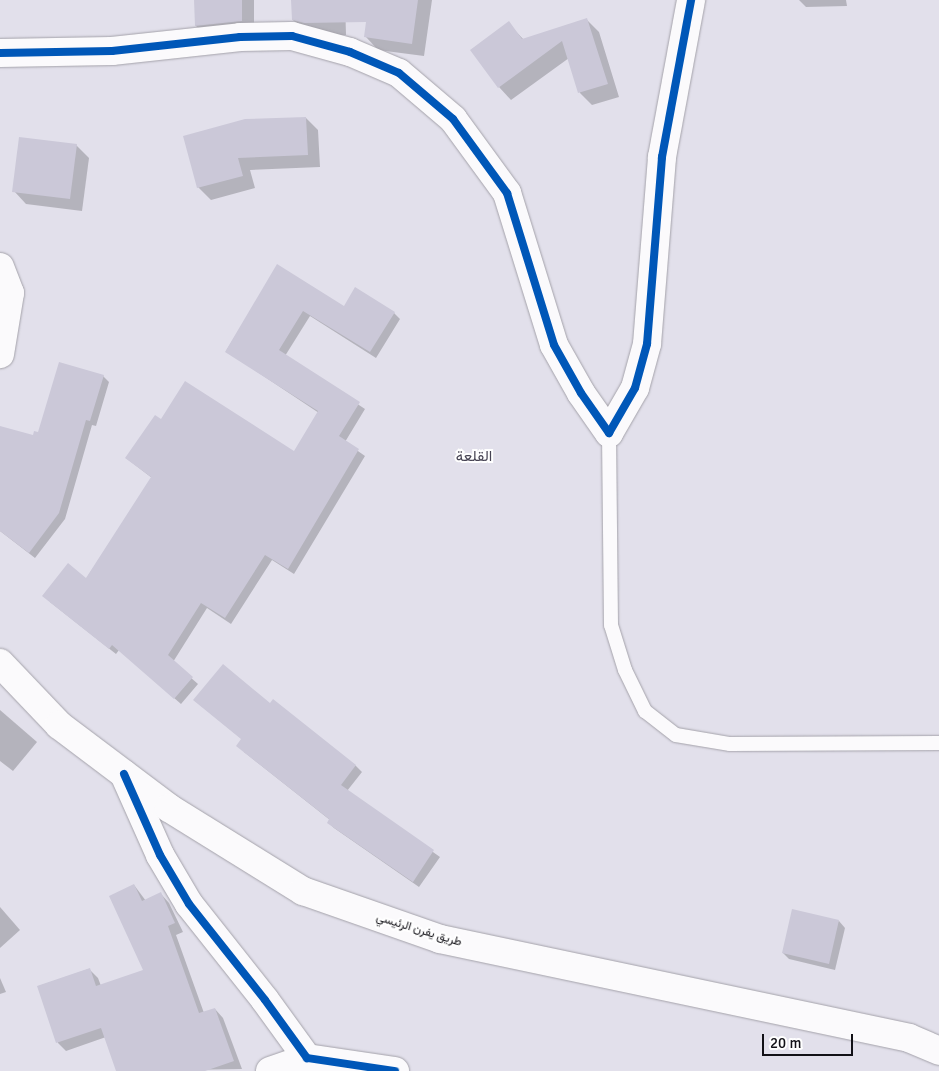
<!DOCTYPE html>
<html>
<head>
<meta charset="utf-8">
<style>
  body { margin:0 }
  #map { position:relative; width:939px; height:1071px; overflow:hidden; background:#e2e0eb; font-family:Signika,Vazirmatn,sans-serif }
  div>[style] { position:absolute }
  .shadow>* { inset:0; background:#0003 }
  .building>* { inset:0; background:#cbc8d8 }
  .roads { filter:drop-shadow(0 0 1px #a4a2aa) drop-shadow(0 0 1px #a4a2aa) }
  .lane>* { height:14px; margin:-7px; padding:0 7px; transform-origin:7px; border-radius:7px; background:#fbfafc }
  .street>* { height:28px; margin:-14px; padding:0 14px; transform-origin:14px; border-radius:14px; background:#fbfafc }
  .primary>* { height:28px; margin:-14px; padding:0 14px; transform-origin:14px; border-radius:14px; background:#fbfafc }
  .cycleway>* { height:8px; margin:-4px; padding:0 4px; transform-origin:4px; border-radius:4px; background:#0057b8 }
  span { translate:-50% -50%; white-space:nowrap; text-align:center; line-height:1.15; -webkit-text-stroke:4px #fff; paint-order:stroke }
  .street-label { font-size:12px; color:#121117 }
  .quarter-label { font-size:15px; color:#464353 }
  .scale { position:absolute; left:762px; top:1034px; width:91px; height:22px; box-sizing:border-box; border:2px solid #121117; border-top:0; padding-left:6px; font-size:15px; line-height:18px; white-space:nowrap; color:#121117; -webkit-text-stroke:4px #fff; paint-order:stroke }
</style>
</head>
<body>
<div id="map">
  <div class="shadow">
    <div style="clip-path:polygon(195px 0,254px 0,254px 34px,209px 38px,196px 26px)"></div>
    <div style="clip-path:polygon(293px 0,345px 0,346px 35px,318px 35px,306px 33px,293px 20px)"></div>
    <div style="clip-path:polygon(371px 0,432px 0,424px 56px,378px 50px,366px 37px)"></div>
    <div style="clip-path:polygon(799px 0,846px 0,847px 6px,806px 7px)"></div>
    <div style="clip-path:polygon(587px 20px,599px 32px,619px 97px,592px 105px,580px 93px,569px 58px,511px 100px,499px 87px,508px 23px,524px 40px)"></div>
    <div style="clip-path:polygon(306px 118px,318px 130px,320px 167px,250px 170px,255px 188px,211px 200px,198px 187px,184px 137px)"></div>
    <div style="clip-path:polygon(76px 145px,89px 158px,82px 211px,26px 204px,14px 191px)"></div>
    <div style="clip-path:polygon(278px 266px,344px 307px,394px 313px,400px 319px,376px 358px,310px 316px,285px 356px,365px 409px,345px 442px,365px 456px,294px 574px,272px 560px,231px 624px,207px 608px,173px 662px,198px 684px,181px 704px,119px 650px,116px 654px,50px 602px,86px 579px,152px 478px,126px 458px,161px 421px,295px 453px,319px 413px,226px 351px)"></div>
    <div style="clip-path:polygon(103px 376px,109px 382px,96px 426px,92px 425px,65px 519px,35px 558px,0 531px,0 427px,33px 437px)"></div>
    <div style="clip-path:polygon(194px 700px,270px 705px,273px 701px,356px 766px,362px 772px,347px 791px,440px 857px,419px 887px,334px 828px,328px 822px,330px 820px,244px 752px,243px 740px)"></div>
    <div style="clip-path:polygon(0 710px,37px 742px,13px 771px,0 761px)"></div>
    <div style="clip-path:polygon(134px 885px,146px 901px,161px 894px,169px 903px,183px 932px,176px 935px,204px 1013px,215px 1009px,223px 1018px,242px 1069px,118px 1071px,106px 1037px,66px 1051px,58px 1043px,39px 986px,89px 969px,98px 978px,101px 986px,145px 970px)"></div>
    <div style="clip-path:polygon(0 907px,20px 930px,0 948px)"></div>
    <div style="clip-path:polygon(839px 921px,845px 928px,835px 970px,789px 959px,783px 953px)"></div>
    <div style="clip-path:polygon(0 978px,6px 992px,0 994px)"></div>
  </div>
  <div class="building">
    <div style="clip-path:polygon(194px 0,242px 0,242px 21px,195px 26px)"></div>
    <div style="clip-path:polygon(291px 0,418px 0,412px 44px,364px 37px,366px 22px,304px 23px,292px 20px)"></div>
    <div style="clip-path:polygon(587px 18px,608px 84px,578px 93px,562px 41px,498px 88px,470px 50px,509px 21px,522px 39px)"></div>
    <div style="clip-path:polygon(306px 117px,308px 155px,238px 158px,243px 176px,197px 188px,183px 136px,245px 119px)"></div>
    <div style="clip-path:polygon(19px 137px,77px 144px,70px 199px,12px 192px)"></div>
    <div style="clip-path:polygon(277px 264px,344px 306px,355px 287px,395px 312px,370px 352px,303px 311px,279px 350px,360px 402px,339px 436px,359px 449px,288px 569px,265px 555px,225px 618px,201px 603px,168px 655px,193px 677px,174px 699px,112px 645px,109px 649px,42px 596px,68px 563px,86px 578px,151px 477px,125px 458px,155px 415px,161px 419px,185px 381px,294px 451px,318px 411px,225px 352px)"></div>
    <div style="clip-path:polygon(59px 362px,104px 375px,90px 421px,86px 420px,59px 513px,29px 553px,0 531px,0 426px,33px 435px,34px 431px,38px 432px)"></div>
    <div style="clip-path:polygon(223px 664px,270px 703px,273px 699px,356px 765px,341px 785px,434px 850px,413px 882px,327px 823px,329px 819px,236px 746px,241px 739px,193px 700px)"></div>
    <div style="clip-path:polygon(134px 884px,142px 901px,161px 892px,175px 923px,168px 926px,199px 1013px,215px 1008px,234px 1061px,205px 1071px,116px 1071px,101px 1028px,56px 1043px,37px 986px,90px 968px,96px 986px,143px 970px,109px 896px)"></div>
    <div style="clip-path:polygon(792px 909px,839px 920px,829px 964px,782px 953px)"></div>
  </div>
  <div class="roads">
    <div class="lane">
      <div style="left:609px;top:433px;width:192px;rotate:89.4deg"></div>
      <div style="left:611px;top:625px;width:47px;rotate:72.7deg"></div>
      <div style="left:625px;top:670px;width:46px;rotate:64deg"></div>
      <div style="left:645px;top:711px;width:39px;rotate:38deg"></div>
      <div style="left:676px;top:735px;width:55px;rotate:9.5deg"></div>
      <div style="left:730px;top:744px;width:209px;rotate:-0.3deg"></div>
    </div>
    <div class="street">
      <div style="left:0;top:53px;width:112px;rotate:-1deg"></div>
      <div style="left:112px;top:51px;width:129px;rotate:-6.2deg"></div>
      <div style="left:240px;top:37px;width:52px;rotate:-1.1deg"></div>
      <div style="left:292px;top:36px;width:60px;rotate:15.4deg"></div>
      <div style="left:350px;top:52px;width:53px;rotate:23.2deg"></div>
      <div style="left:399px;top:73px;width:71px;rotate:40.4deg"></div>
      <div style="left:453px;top:119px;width:92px;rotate:53.9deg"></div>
      <div style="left:507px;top:193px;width:159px;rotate:72.8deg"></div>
      <div style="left:554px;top:345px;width:55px;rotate:60.6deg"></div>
      <div style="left:581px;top:393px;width:49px;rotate:55deg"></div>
      <div style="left:609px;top:433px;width:52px;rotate:-60deg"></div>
      <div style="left:635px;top:388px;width:46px;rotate:-74.7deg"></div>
      <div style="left:647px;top:344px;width:188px;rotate:-85.4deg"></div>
      <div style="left:662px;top:157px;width:160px;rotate:-79.5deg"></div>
      <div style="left:0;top:267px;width:28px;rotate:69deg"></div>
      <div style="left:10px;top:293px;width:62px;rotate:99.3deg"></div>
      <div style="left:124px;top:774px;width:89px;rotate:66deg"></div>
      <div style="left:160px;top:855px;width:57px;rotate:59.4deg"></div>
      <div style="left:189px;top:904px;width:122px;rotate:51.6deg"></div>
      <div style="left:265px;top:1000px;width:72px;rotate:54.1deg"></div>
      <div style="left:307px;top:1058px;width:89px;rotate:8.4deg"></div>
      <div style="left:270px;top:1071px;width:39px;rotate:-19deg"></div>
    </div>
    <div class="primary">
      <div style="left:0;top:663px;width:86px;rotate:46.4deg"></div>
      <div style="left:59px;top:725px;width:138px;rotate:37deg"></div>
      <div style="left:169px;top:808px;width:158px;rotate:31.8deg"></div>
      <div style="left:303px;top:891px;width:145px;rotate:19.3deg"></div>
      <div style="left:440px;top:939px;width:479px;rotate:11.9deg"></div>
      <div style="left:909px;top:1038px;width:33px;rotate:23deg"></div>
    </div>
  </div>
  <div class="cycleway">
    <div style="left:0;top:53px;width:112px;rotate:-1deg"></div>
    <div style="left:112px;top:51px;width:129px;rotate:-6.2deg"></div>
    <div style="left:240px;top:37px;width:52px;rotate:-1.1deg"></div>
    <div style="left:292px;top:36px;width:60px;rotate:15.4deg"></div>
    <div style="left:350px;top:52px;width:53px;rotate:23.2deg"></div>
    <div style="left:399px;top:73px;width:71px;rotate:40.4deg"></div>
    <div style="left:453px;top:119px;width:92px;rotate:53.9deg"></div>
    <div style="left:507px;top:193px;width:159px;rotate:72.8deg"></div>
    <div style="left:554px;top:345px;width:55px;rotate:60.6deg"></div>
    <div style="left:581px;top:393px;width:49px;rotate:55deg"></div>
    <div style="left:609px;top:433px;width:52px;rotate:-60deg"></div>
    <div style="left:635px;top:388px;width:46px;rotate:-74.7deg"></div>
    <div style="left:647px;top:344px;width:188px;rotate:-85.4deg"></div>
    <div style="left:662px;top:157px;width:160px;rotate:-79.5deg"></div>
    <div style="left:124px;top:774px;width:89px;rotate:66deg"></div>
    <div style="left:160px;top:855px;width:57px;rotate:59.4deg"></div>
    <div style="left:189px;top:904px;width:122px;rotate:51.6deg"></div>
    <div style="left:265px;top:1000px;width:72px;rotate:54.1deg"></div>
    <div style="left:307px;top:1058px;width:89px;rotate:8.4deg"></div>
  </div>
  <div class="street-label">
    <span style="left:419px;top:930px;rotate:17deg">طريق يفرن الرئيسي</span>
  </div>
  <div class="quarter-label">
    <span style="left:474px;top:457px">القلعة</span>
  </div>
  <div class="scale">20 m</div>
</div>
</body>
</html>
